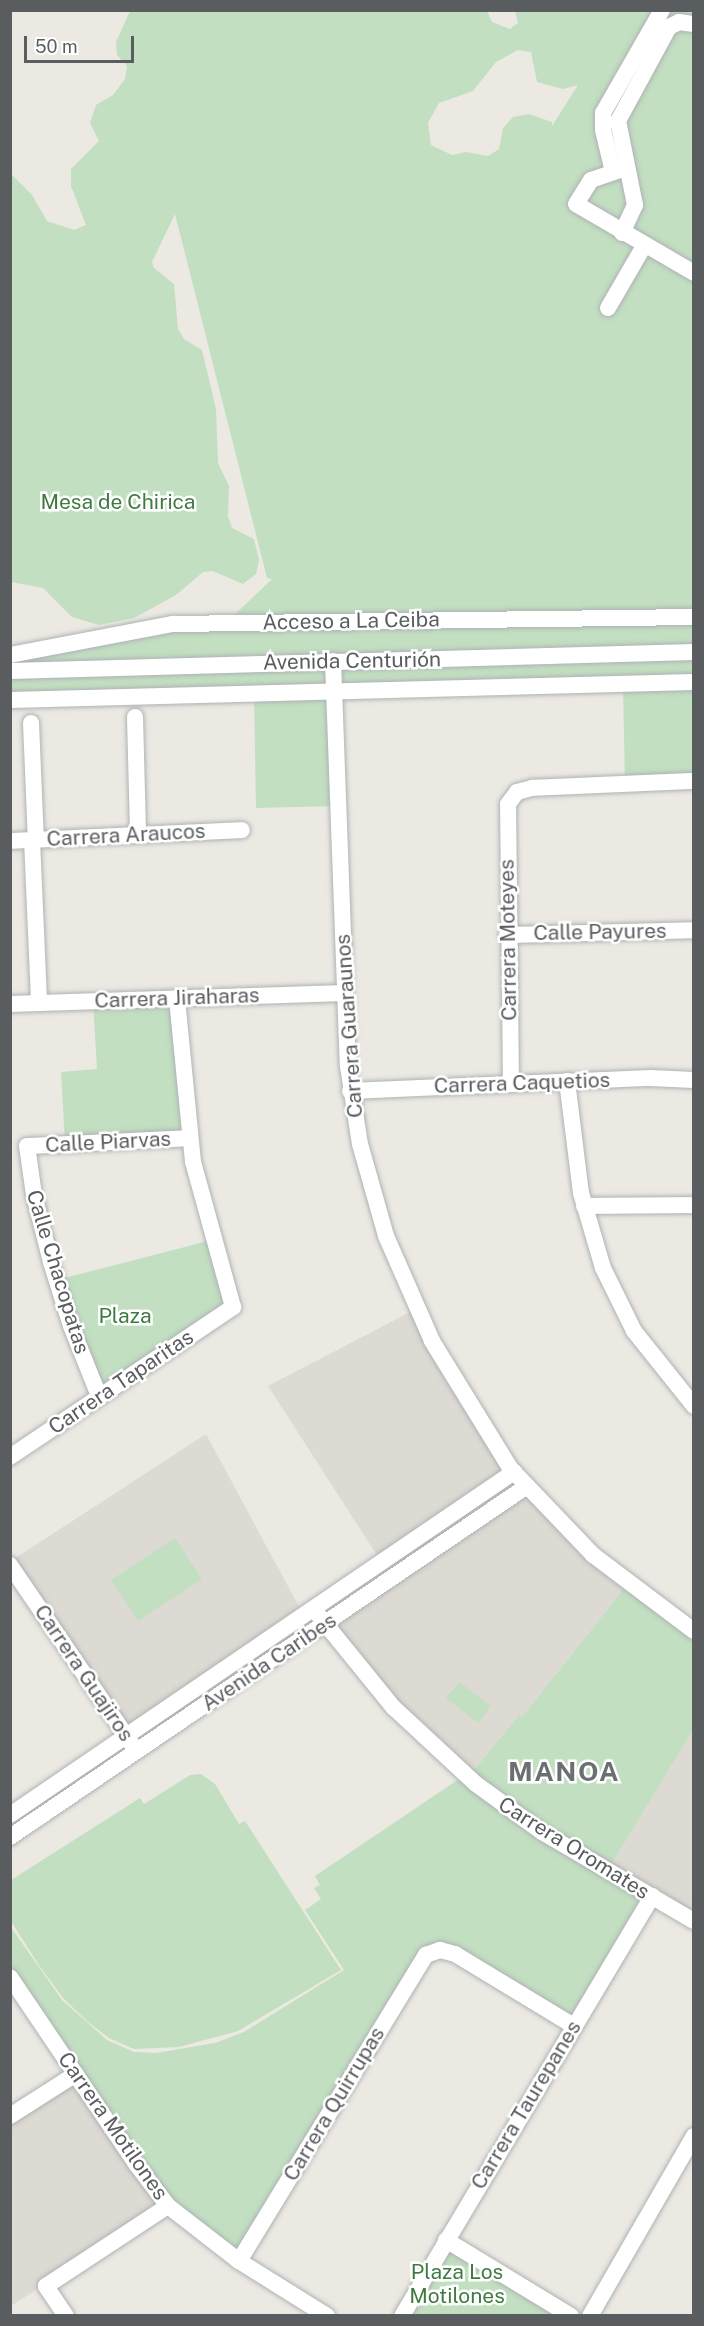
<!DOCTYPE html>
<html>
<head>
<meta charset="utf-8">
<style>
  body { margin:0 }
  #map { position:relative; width:704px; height:2326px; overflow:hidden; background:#ebe9e2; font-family:"Public Sans",sans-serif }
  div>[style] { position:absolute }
  .education>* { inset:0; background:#dddad3 }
  .green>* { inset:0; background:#c2dfc1 }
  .roads { filter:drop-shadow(0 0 2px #afb2b5) drop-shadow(0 0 2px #afb2b5) }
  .minor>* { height:16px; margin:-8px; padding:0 8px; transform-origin:8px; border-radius:8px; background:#fff }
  span { translate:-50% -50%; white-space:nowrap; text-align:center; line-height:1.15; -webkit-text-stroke:5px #fff; paint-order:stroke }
  .park-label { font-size:21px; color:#3f7b40 }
  .street-label { font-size:21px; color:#5a5d60 }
  .district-label { font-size:27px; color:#6b6f72; font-weight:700; letter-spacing:1.5px }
  .frame { position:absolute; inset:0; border:12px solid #5a5d60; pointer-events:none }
  .scale { position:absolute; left:24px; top:36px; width:110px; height:27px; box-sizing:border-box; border:3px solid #5a5d60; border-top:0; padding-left:8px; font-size:18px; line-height:21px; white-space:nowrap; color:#5a5d60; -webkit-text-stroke:4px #fff; paint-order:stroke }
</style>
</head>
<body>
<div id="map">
  <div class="education">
    <div style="clip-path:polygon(416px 1309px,510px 1468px,382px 1563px,268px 1386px)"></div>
    <div style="clip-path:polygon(206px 1434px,304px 1616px,127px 1737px,11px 1561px)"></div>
    <div style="clip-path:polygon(527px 1486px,629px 1582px,522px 1717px,519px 1715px,468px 1777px,325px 1624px)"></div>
    <div style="clip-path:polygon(693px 1730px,693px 1921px,608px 1870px)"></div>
    <div style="clip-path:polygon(75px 2077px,165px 2206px,11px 2306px,11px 2118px)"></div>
  </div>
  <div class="green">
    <div style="clip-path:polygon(evenodd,130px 11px,487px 11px,492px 22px,510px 29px,518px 23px,515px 11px,693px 11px,693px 781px,625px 784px,623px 684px,11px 700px,11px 655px,226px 623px,272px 579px,267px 578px,175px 214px,152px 262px,154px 268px,174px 284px,178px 329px,184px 339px,202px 350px,216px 409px,218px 463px,229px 486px,228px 516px,232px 528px,254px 539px,259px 560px,256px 574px,243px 584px,213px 571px,203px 572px,176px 595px,134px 618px,99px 625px,72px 617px,43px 588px,11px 582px,11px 174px,32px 195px,47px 221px,74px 230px,86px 225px,71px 186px,71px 169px,99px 141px,90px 123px,96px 105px,113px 95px,125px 79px,127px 66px,117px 55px,116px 42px,130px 11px,518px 50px,531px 52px,537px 82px,563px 89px,578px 85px,552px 126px,552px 122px,529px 114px,513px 117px,503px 128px,499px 149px,488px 156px,466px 152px,452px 155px,431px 145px,428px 123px,439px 103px,473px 91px,496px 62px,518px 50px)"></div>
    <div style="clip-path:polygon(333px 692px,337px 806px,256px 808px,254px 694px)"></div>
    <div style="clip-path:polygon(177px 998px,188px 1130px,65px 1144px,61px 1072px,97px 1069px,93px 1001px)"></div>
    <div style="clip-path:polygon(212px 1240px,233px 1307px,99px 1396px,57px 1280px)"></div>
    <div style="clip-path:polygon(175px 1538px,202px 1579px,138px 1621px,111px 1580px)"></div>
    <div style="clip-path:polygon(629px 1582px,693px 1631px,693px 1730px,608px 1870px,652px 1896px,574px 2026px,432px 1951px,239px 2261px,182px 2218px,11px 1977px,10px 1926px,62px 2000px,107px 2040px,134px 2052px,156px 2053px,215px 2043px,244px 2032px,344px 1970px,305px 1910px,321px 1899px,314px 1888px,320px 1885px,315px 1876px,465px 1775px,468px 1777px,519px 1715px,522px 1717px)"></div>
    <div style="clip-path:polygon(459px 1682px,491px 1706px,478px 1723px,446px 1698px)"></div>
    <div style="clip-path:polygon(201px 1774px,215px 1784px,239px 1824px,245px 1821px,341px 1970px,238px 2031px,179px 2047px,134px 2049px,109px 2038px,88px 2022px,64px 1999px,40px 1967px,11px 1921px,11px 1880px,140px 1798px,144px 1804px,190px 1775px)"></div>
    <div style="clip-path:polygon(446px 2240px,571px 2316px,402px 2316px)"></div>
  </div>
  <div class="roads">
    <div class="minor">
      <div style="left:626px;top:168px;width:37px;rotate:161deg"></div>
      <div style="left:591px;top:180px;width:28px;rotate:122deg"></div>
      <div style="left:576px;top:204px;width:137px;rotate:30.3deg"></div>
      <div style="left:613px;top:172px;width:43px;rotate:-103.4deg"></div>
      <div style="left:603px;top:130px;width:17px;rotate:-90deg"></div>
      <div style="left:603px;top:113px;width:119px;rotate:-60.2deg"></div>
      <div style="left:622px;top:233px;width:31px;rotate:-65deg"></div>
      <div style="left:635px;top:205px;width:86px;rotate:-101.4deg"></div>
      <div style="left:618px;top:121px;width:107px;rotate:-61.5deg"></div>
      <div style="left:669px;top:27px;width:11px;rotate:-27deg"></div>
      <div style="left:679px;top:22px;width:15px;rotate:8deg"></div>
      <div style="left:608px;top:308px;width:72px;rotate:-59.9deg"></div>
      <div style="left:10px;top:655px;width:166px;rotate:-10.8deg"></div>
      <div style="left:173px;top:624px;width:521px;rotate:-0.77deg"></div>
      <div style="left:333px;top:661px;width:405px;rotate:87.9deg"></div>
      <div style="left:348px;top:1066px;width:79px;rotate:81.3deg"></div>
      <div style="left:360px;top:1144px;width:96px;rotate:74.2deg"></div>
      <div style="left:386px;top:1236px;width:115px;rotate:66.3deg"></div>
      <div style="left:432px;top:1341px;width:149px;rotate:58.4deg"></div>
      <div style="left:510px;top:1468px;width:120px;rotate:46.3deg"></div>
      <div style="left:593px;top:1555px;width:126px;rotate:37deg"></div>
      <div style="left:10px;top:671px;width:684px;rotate:-1.59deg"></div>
      <div style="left:10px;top:700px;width:684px;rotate:-1.51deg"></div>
      <div style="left:135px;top:717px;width:118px;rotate:88.5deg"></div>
      <div style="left:31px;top:723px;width:117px;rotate:87.6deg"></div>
      <div style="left:32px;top:840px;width:163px;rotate:87.5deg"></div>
      <div style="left:10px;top:841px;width:232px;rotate:-2.7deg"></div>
      <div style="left:507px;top:935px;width:187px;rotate:-1.5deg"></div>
      <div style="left:10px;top:1004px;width:334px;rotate:-1.9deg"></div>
      <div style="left:567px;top:1081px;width:113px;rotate:82.9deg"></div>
      <div style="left:581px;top:1193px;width:78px;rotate:73.7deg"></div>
      <div style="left:603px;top:1268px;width:70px;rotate:63.8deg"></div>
      <div style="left:634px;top:1331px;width:96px;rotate:51.3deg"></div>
      <div style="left:511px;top:1084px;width:280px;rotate:-90.6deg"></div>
      <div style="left:508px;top:804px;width:15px;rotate:-53deg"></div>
      <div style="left:517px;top:792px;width:16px;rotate:-15deg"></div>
      <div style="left:532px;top:788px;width:162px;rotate:-2.5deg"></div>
      <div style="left:350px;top:1091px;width:301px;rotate:-2.5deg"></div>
      <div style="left:651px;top:1078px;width:43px;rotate:2.7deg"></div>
      <div style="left:584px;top:1206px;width:110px;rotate:-0.5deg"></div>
      <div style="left:99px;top:1396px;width:75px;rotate:-111.8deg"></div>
      <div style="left:71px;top:1326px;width:67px;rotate:-107.4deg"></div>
      <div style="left:51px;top:1262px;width:69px;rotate:-104.2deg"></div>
      <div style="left:34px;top:1195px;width:49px;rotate:-98.1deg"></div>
      <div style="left:27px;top:1146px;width:162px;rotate:-2.8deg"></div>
      <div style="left:10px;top:1457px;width:269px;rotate:-33.9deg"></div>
      <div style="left:233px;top:1307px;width:150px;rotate:-105.4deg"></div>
      <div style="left:193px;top:1162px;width:165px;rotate:-95.6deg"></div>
      <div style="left:10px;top:1565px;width:219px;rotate:55.8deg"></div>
      <div style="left:319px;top:1616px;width:117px;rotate:50.9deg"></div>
      <div style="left:393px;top:1707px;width:113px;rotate:42.9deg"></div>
      <div style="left:476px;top:1784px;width:82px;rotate:36deg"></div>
      <div style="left:542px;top:1832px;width:176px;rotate:30.4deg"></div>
      <div style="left:10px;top:1815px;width:610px;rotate:-34.24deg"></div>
      <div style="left:10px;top:1837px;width:625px;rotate:-34.17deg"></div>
      <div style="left:10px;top:1977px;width:225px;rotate:56deg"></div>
      <div style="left:136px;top:2164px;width:53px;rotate:52.7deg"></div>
      <div style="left:168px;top:2206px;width:90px;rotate:37.8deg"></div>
      <div style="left:239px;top:2261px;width:104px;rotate:32deg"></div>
      <div style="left:10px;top:2116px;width:78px;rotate:-32.5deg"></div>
      <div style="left:446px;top:2240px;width:146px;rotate:31.3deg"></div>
      <div style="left:239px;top:2261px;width:359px;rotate:-58.6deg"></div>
      <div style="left:426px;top:1955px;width:15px;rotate:-20deg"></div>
      <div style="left:440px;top:1950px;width:16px;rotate:15deg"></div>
      <div style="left:455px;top:1954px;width:139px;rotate:31.2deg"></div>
      <div style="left:66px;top:2316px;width:36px;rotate:-124deg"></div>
      <div style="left:46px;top:2286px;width:146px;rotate:-33.3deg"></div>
      <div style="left:402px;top:2316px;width:489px;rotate:-59.2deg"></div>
      <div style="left:590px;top:2316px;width:208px;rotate:-60deg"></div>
    </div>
  </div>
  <div class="park-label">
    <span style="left:118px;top:502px">Mesa de Chirica</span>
    <span style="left:125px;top:1316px">Plaza</span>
    <span style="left:457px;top:2284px">Plaza Los<br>Motilones</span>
  </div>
  <div class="street-label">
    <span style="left:351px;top:621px;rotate:-1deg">Acceso a La Ceiba</span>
    <span style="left:352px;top:661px;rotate:-1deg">Avenida Centurión</span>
    <span style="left:126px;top:835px;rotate:-3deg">Carrera Araucos</span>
    <span style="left:600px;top:932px;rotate:-1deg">Calle Payures</span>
    <span style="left:508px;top:940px;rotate:-91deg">Carrera Moteyes</span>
    <span style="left:177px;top:998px;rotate:-2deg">Carrera Jiraharas</span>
    <span style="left:349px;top:1026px;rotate:-94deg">Carrera Guaraunos</span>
    <span style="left:522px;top:1083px;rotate:-2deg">Carrera Caquetios</span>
    <span style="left:108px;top:1142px;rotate:-3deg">Calle Piarvas</span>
    <span style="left:58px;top:1272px;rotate:73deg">Calle Chacopatas</span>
    <span style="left:121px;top:1382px;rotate:-34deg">Carrera Taparitas</span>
    <span style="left:269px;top:1662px;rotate:-34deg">Avenida Caribes</span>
    <span style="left:84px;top:1673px;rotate:56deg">Carrera Guajiros</span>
    <span style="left:574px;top:1848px;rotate:32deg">Carrera Oromates</span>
    <span style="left:334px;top:2104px;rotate:-59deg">Carrera Quirrupas</span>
    <span style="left:526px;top:2105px;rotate:-59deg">Carrera Taurepanes</span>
    <span style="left:113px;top:2126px;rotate:55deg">Carrera Motilones</span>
  </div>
  <div class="district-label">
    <span style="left:564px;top:1772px">MANOA</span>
  </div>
  <div class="frame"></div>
  <div class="scale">50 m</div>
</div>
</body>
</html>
